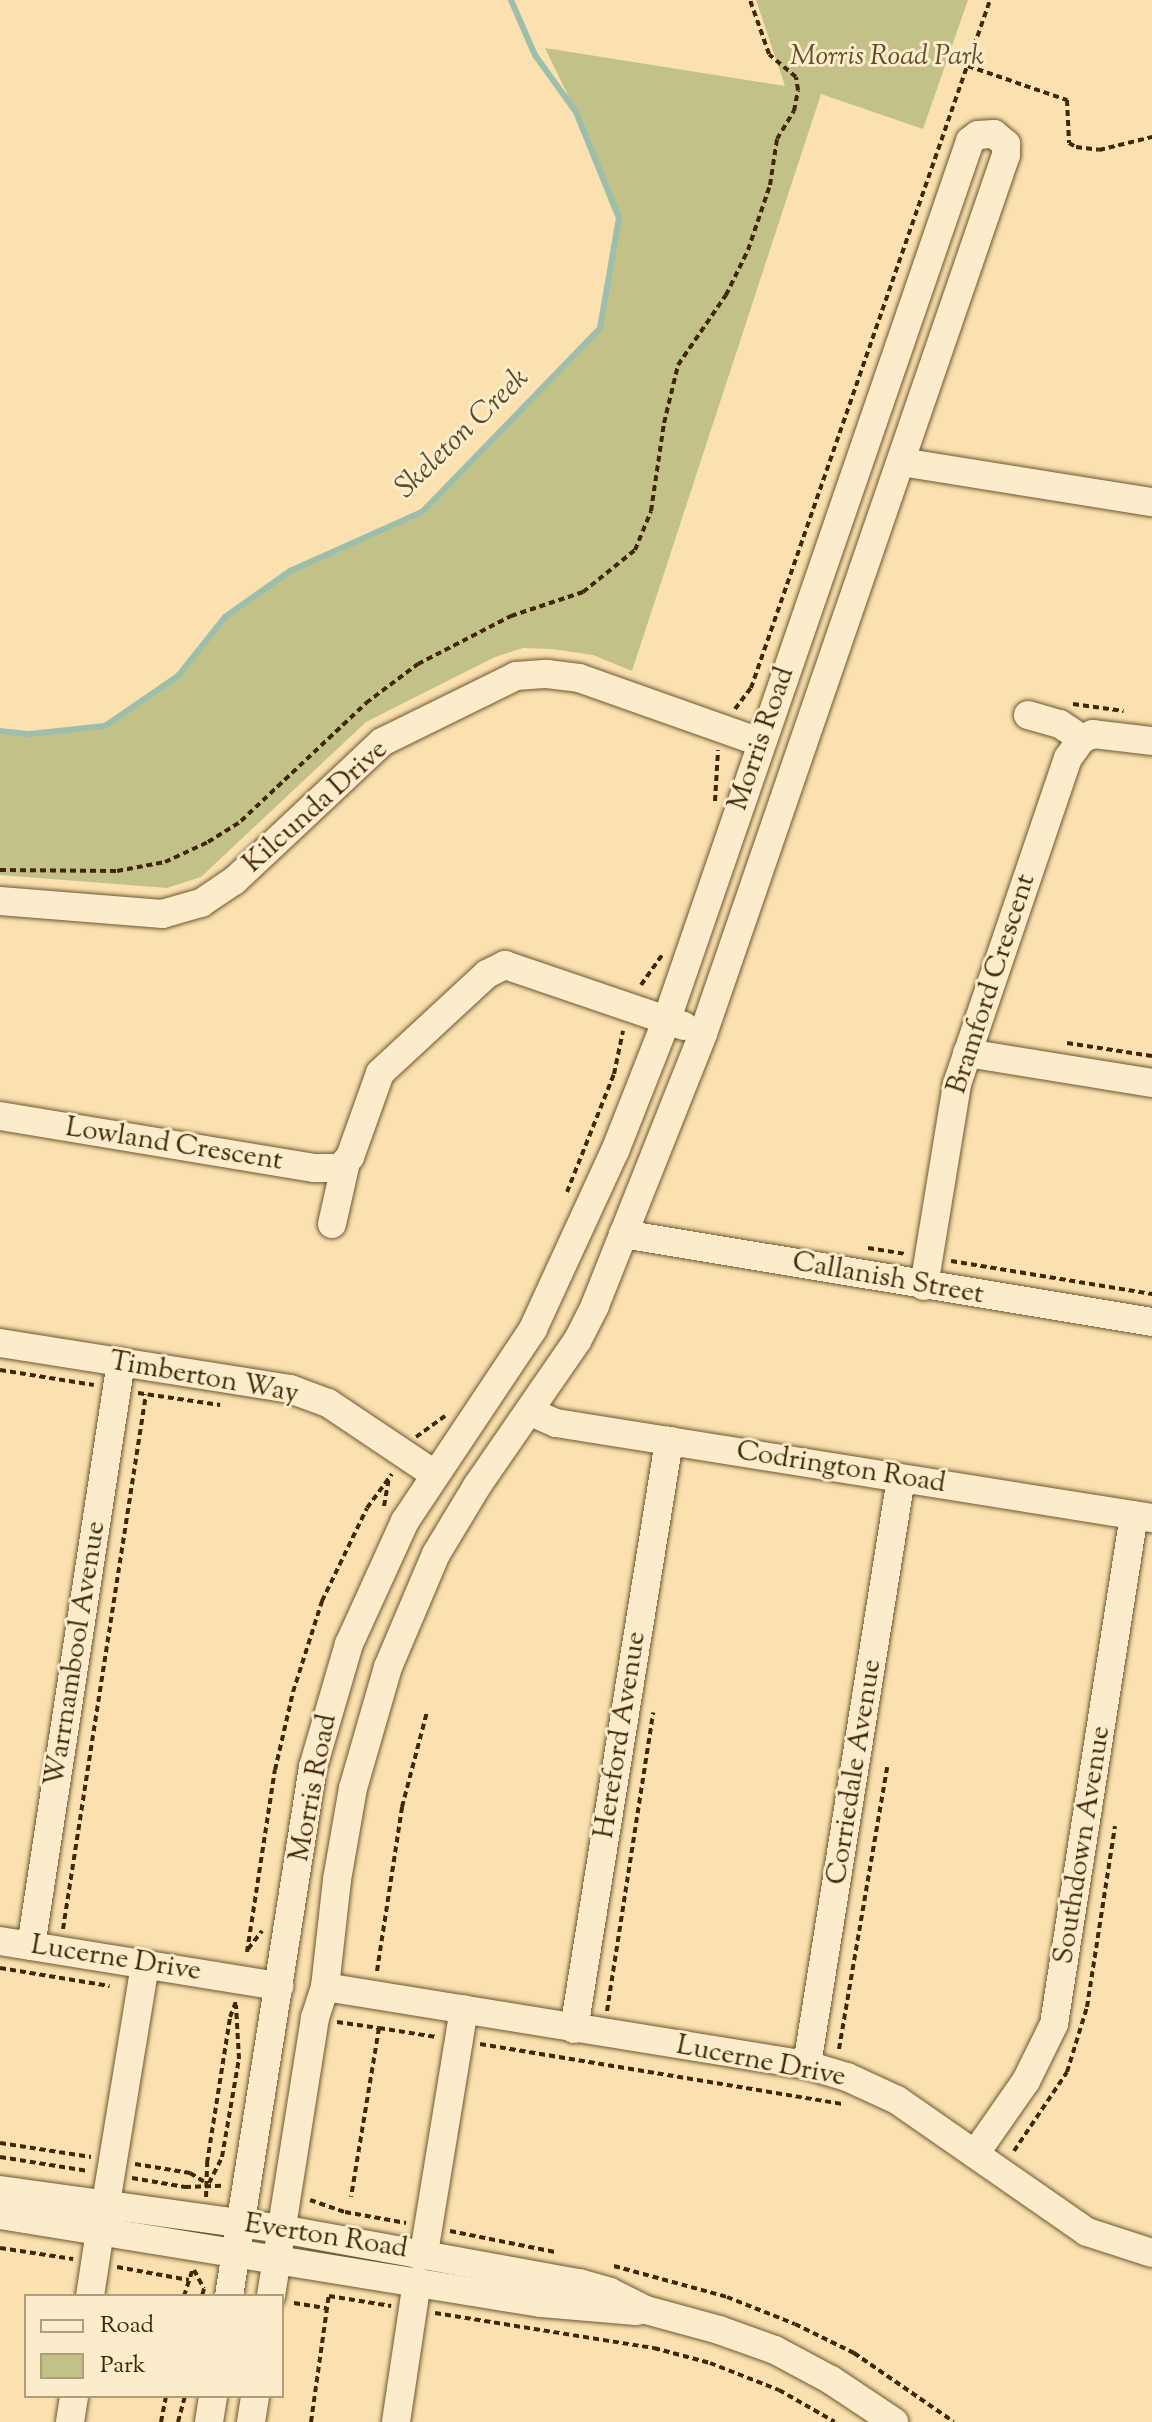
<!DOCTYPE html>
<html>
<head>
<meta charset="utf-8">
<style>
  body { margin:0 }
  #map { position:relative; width:1152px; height:2422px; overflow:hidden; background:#fae1af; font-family:"Sorts Mill Goudy",serif }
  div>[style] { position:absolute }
  .green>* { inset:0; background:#c2c288 }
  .stream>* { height:6px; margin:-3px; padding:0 3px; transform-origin:3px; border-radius:3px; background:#9ebeac }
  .path>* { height:4px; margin-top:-2px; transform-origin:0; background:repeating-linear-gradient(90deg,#412707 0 6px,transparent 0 10px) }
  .roads { filter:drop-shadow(0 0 2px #6f5631) drop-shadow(0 0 2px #6f5631) }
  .minor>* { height:28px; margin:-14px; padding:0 14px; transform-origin:14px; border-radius:14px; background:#fceccb }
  span { translate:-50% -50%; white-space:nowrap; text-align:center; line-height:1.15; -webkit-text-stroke:6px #fceccb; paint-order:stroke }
  .park-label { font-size:28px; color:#614e27; font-style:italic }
  .street-label { font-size:28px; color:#412707 }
  .water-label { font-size:30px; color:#584d30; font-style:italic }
  .legend { position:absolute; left:24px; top:2294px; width:260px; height:104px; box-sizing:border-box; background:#fceccb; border:2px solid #b19d7d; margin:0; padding:10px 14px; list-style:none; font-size:24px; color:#412707 }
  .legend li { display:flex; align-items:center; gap:16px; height:40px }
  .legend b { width:40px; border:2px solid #b19d7d }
</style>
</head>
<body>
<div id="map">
  <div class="green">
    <div style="clip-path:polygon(756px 0,968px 0,923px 129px,821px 94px,632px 671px,593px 655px,552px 649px,523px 648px,495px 657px,366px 722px,201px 877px,167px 888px,0 875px,0 731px,30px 734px,105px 726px,178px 676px,225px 617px,290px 571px,422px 512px,600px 328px,619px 218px,576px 112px,545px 48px,785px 86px)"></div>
  </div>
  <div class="stream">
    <div style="left:0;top:731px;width:30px;rotate:6deg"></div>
    <div style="left:30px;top:734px;width:75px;rotate:-6.1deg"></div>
    <div style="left:105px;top:726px;width:88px;rotate:-34.4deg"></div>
    <div style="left:178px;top:676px;width:75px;rotate:-51.5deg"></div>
    <div style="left:225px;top:617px;width:80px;rotate:-35.3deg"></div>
    <div style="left:290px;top:571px;width:145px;rotate:-24.1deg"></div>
    <div style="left:422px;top:512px;width:256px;rotate:-45.9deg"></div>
    <div style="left:600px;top:328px;width:112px;rotate:-80.2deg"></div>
    <div style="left:619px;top:218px;width:114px;rotate:-112.1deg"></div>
    <div style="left:576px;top:112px;width:70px;rotate:-125.7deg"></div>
    <div style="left:535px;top:55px;width:60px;rotate:-113.6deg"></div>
  </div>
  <div class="path">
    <div style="left:968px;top:66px;width:105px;rotate:19deg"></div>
    <div style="left:1067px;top:100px;width:43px;rotate:87.3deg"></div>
    <div style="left:1069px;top:143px;width:8px;rotate:30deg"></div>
    <div style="left:1076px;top:147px;width:23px;rotate:7deg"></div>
    <div style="left:1099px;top:150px;width:55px;rotate:-13.8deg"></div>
    <div style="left:1073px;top:704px;width:51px;rotate:7.8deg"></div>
    <div style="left:735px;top:709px;width:26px;rotate:-53deg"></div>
    <div style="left:751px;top:688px;width:728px;rotate:-70.84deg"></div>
    <div style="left:715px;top:801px;width:51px;rotate:-86.6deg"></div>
    <div style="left:0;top:870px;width:117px;rotate:0.5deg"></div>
    <div style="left:117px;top:871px;width:49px;rotate:-10.6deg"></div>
    <div style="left:165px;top:862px;width:47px;rotate:-24.9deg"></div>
    <div style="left:208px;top:842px;width:39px;rotate:-32deg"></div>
    <div style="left:241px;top:821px;width:172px;rotate:-43.3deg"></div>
    <div style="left:366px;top:703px;width:65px;rotate:-36.9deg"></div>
    <div style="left:418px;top:664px;width:105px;rotate:-27.3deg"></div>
    <div style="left:511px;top:616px;width:76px;rotate:-18.4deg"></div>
    <div style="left:583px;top:592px;width:67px;rotate:-38.9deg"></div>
    <div style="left:635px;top:550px;width:42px;rotate:-67.7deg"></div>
    <div style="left:651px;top:511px;width:89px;rotate:-81.6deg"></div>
    <div style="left:664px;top:423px;width:60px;rotate:-76.4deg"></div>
    <div style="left:678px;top:365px;width:85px;rotate:-55.6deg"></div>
    <div style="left:726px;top:295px;width:50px;rotate:-63.9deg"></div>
    <div style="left:748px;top:250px;width:69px;rotate:-71.3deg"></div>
    <div style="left:770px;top:185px;width:47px;rotate:-81.3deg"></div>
    <div style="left:777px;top:139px;width:33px;rotate:-59deg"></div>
    <div style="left:794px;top:111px;width:21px;rotate:-79deg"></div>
    <div style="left:798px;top:90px;width:13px;rotate:-99deg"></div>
    <div style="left:796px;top:77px;width:35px;rotate:-140deg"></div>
    <div style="left:769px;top:54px;width:57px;rotate:-109.4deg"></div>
    <div style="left:641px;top:985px;width:39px;rotate:-55deg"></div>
    <div style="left:1067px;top:1043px;width:86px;rotate:8.7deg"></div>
    <div style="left:567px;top:1192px;width:127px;rotate:-68.3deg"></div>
    <div style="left:614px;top:1074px;width:44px;rotate:-78.2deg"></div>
    <div style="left:868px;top:1248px;width:39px;rotate:9deg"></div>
    <div style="left:951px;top:1261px;width:204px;rotate:9.3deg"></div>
    <div style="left:0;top:1370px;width:95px;rotate:9.1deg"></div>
    <div style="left:138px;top:1393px;width:83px;rotate:8.3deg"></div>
    <div style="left:416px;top:1437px;width:36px;rotate:-36deg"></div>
    <div style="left:384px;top:1506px;width:27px;rotate:-80deg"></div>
    <div style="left:63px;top:1929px;width:541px;rotate:-81.18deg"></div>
    <div style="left:248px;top:1949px;width:23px;rotate:-52deg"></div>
    <div style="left:247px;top:1952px;width:184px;rotate:-81.3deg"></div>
    <div style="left:275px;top:1770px;width:80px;rotate:-77deg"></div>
    <div style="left:293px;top:1692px;width:96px;rotate:-72.3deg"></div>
    <div style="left:322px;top:1601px;width:103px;rotate:-64.2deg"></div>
    <div style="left:367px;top:1508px;width:42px;rotate:-53.7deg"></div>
    <div style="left:0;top:1968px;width:111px;rotate:9.3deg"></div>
    <div style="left:377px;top:1971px;width:166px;rotate:-81.3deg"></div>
    <div style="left:402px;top:1807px;width:98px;rotate:-75.3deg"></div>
    <div style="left:607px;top:2011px;width:302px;rotate:-81.2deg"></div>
    <div style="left:337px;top:2022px;width:42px;rotate:8.1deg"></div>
    <div style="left:379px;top:2028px;width:171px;rotate:99.4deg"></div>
    <div style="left:379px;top:2028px;width:58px;rotate:9deg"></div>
    <div style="left:480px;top:2044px;width:368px;rotate:9.4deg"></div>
    <div style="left:839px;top:2049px;width:286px;rotate:-80.3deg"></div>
    <div style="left:0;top:2143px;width:92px;rotate:8.7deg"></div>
    <div style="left:1014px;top:2151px;width:95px;rotate:-56.1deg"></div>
    <div style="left:1067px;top:2072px;width:68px;rotate:-72.9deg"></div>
    <div style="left:1087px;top:2007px;width:183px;rotate:-81.2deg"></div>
    <div style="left:0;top:2157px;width:89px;rotate:9deg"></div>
    <div style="left:135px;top:2164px;width:56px;rotate:9.3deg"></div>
    <div style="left:190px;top:2173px;width:19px;rotate:32deg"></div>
    <div style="left:132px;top:2178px;width:54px;rotate:9.6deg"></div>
    <div style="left:185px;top:2187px;width:37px;rotate:-2deg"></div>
    <div style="left:209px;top:2183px;width:29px;rotate:-63deg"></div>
    <div style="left:222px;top:2157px;width:99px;rotate:-80.2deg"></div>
    <div style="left:239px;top:2059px;width:54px;rotate:-93.2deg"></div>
    <div style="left:206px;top:2197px;width:34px;rotate:-88deg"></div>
    <div style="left:207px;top:2163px;width:148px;rotate:-81deg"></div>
    <div style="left:230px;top:2017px;width:17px;rotate:-69deg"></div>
    <div style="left:310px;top:2200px;width:37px;rotate:19deg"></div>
    <div style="left:345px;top:2212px;width:62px;rotate:10.2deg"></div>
    <div style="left:450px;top:2231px;width:107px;rotate:11.3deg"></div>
    <div style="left:0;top:2248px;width:74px;rotate:8.6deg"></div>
    <div style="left:614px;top:2266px;width:117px;rotate:15.3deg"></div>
    <div style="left:727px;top:2297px;width:73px;rotate:21.7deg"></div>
    <div style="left:795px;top:2324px;width:66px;rotate:26.2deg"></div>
    <div style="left:854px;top:2353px;width:121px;rotate:34.6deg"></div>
    <div style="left:117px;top:2267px;width:73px;rotate:10.2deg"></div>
    <div style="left:194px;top:2270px;width:21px;rotate:62deg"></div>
    <div style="left:204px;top:2289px;width:7px;rotate:106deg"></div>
    <div style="left:184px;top:2296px;width:29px;rotate:-72deg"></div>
    <div style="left:329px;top:2296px;width:63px;rotate:9.2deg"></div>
    <div style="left:294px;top:2303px;width:33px;rotate:9deg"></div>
    <div style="left:435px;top:2313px;width:222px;rotate:9.1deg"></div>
    <div style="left:654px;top:2348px;width:58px;rotate:15deg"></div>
    <div style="left:710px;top:2363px;width:74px;rotate:21.4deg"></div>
    <div style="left:779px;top:2390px;width:64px;rotate:29.7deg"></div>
    <div style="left:161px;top:2422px;width:26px;rotate:-79deg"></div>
    <div style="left:178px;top:2422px;width:27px;rotate:-75deg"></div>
    <div style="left:311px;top:2422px;width:129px;rotate:-82deg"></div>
  </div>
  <div class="roads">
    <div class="minor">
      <div style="left:901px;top:462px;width:254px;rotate:9.1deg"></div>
      <div style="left:1028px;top:715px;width:33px;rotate:16deg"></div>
      <div style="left:1060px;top:724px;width:27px;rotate:34deg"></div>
      <div style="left:0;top:901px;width:163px;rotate:4.6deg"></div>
      <div style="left:162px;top:914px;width:41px;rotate:-15.8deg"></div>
      <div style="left:201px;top:903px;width:40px;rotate:-34deg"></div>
      <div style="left:234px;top:881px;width:203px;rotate:-43.2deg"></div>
      <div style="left:382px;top:742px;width:149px;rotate:-26.2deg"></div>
      <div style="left:516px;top:676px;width:31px;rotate:-4deg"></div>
      <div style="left:547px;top:674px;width:32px;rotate:7deg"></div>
      <div style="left:579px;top:678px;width:192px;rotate:19.5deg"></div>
      <div style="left:967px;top:1053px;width:187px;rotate:9.2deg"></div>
      <div style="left:0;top:1116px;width:319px;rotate:9.4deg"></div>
      <div style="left:315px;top:1168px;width:25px"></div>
      <div style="left:340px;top:1168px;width:15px;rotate:-48deg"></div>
      <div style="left:350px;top:1157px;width:89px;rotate:-70.3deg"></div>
      <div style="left:380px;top:1073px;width:146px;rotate:-42.8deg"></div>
      <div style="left:487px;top:974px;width:20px;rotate:-27deg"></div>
      <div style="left:505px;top:965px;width:189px;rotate:18.8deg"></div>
      <div style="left:332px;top:1224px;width:64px;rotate:-77.3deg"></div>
      <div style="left:623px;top:1234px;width:536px;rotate:9.44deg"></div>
      <div style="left:924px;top:1286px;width:205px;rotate:-80.7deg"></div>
      <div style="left:957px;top:1084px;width:344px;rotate:-71.2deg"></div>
      <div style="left:1068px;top:758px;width:24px;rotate:-54deg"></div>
      <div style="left:1082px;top:739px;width:12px;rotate:-24deg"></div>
      <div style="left:1093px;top:734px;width:59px;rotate:6.8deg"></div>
      <div style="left:0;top:1343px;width:294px;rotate:9deg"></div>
      <div style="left:290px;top:1389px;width:40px;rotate:20.2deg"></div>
      <div style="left:328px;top:1403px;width:128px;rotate:33.8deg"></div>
      <div style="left:531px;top:1412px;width:27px;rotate:24deg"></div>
      <div style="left:556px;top:1423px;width:604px;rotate:9.06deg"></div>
      <div style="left:0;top:1941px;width:283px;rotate:9.2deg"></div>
      <div style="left:31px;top:1946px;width:591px;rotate:-81.24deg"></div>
      <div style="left:325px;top:1987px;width:488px;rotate:9.2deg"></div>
      <div style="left:807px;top:2065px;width:42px;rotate:16.7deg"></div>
      <div style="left:847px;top:2077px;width:55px;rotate:24.7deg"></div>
      <div style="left:897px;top:2100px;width:231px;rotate:34.8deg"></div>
      <div style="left:1087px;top:2232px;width:68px;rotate:17.9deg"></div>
      <div style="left:574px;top:2029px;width:596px;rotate:-80.82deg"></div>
      <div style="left:807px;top:2065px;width:594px;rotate:-80.9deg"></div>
      <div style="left:975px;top:2154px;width:89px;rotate:-55.1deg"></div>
      <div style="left:1026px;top:2081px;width:64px;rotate:-63.8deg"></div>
      <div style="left:1054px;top:2024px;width:515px;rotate:-81.07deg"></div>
      <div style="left:0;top:2190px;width:284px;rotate:7.9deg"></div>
      <div style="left:281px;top:2229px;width:303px;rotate:10.3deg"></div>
      <div style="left:579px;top:2283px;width:32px;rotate:16deg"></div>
      <div style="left:610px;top:2292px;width:40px;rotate:26.6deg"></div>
      <div style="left:646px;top:2310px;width:76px;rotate:15.3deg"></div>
      <div style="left:719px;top:2330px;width:59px;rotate:19.7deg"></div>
      <div style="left:775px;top:2350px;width:64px;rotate:28.2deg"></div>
      <div style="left:831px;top:2380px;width:76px;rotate:33.7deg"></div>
      <div style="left:106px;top:2203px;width:242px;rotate:-80.7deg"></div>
      <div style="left:0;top:2215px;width:548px;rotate:9.24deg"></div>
      <div style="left:541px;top:2303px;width:96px;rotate:4.8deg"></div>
      <div style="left:424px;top:2253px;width:247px;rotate:-80.7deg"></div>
      <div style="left:90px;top:2296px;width:66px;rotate:-81.3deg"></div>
      <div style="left:229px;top:2296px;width:536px;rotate:-80.98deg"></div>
      <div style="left:313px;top:1767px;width:128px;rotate:-73.7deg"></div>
      <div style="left:349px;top:1644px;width:135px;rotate:-65.5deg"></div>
      <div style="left:405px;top:1521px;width:231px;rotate:-56.3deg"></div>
      <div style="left:533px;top:1329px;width:196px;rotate:-65.3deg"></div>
      <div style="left:615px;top:1151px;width:142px;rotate:-68.5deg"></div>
      <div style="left:667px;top:1019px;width:929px;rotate:-70.96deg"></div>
      <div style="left:970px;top:141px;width:10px;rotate:-37deg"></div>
      <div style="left:978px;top:135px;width:16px;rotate:-4deg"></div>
      <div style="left:994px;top:134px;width:16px;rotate:40deg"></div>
      <div style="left:1006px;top:144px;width:11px;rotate:90deg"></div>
      <div style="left:1006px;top:155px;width:930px;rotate:109.02deg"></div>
      <div style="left:703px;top:1034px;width:293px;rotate:111.7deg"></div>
      <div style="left:595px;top:1306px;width:39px;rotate:117deg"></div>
      <div style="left:577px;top:1341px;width:176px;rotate:124.6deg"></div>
      <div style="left:477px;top:1486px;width:79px;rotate:121.1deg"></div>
      <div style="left:436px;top:1554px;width:123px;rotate:113deg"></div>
      <div style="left:388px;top:1667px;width:126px;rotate:106.1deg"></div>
      <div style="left:353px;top:1788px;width:93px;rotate:99.9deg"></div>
      <div style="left:337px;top:1880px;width:108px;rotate:96.4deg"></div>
      <div style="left:325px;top:1987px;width:33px;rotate:108deg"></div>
      <div style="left:315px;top:2018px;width:281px;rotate:99deg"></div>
      <div style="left:70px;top:2422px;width:26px;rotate:-81deg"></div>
      <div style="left:209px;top:2422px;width:26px;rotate:-81deg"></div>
      <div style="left:251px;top:2422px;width:26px;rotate:-81deg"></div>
      <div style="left:396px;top:2422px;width:143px;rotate:-81.5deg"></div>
    </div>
  </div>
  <div class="park-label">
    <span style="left:887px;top:57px">Morris Road Park</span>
  </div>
  <div class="street-label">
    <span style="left:762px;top:739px;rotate:-71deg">Morris Road</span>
    <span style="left:316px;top:807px;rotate:-42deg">Kilcunda Drive</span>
    <span style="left:992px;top:984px;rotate:-72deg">Bramford Crescent</span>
    <span style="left:174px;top:1145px;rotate:9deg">Lowland Crescent</span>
    <span style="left:888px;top:1279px;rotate:10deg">Callanish Street</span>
    <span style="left:204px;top:1378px;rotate:10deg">Timberton Way</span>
    <span style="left:841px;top:1468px;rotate:9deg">Codrington Road</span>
    <span style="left:76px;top:1654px;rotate:-81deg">Warrnambool Avenue</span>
    <span style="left:621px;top:1735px;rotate:-81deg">Hereford Avenue</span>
    <span style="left:855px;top:1772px;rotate:-81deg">Corriedale Avenue</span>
    <span style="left:314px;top:1788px;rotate:-79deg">Morris Road</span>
    <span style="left:1083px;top:1845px;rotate:-81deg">Southdown Avenue</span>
    <span style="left:116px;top:1959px;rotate:9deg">Lucerne Drive</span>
    <span style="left:761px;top:2062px;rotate:11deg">Lucerne Drive</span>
    <span style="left:326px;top:2237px;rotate:9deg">Everton Road</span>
  </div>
  <div class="water-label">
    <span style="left:463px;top:434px;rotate:-44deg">Skeleton Creek</span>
  </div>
  <ul class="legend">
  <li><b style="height:10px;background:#fceccb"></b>Road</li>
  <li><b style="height:22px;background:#c2c288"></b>Park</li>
  </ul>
</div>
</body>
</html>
